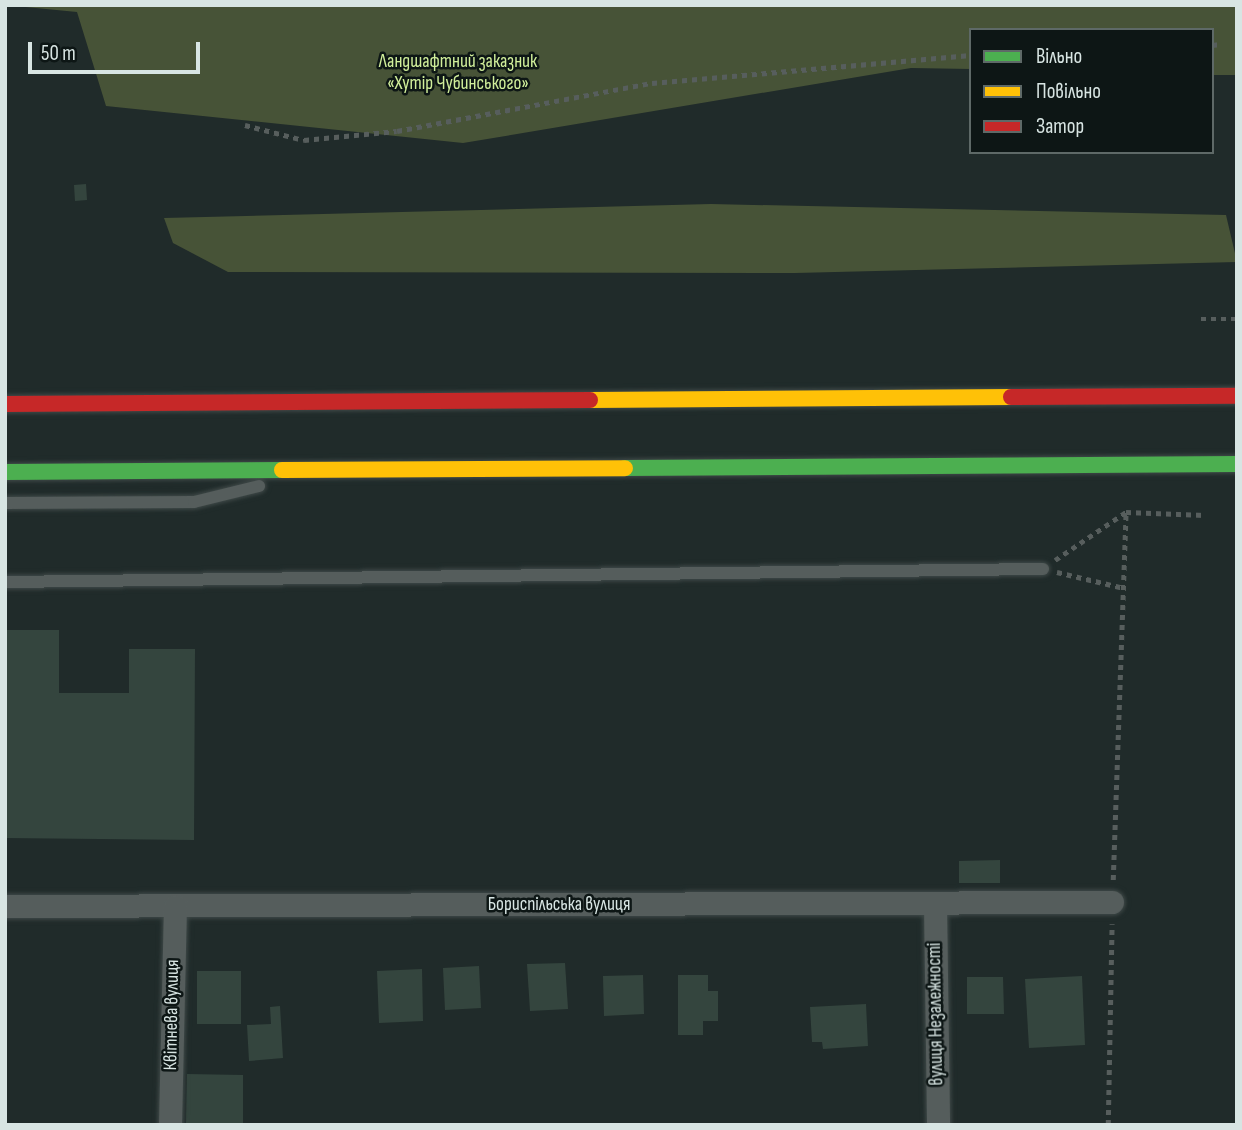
<!DOCTYPE html>
<html>
<head>
<meta charset="utf-8">
<style>
  body { margin:0 }
  #map { position:relative; width:1242px; height:1130px; overflow:hidden; background:#202b2a; font-family:"Sofia Sans Condensed",sans-serif }
  div>[style] { position:absolute }
  .green>* { inset:0; background:#475337 }
  .building>* { inset:0; background:#34453e }
  .path>* { height:4.5px; margin-top:-2.25px; transform-origin:0; background:repeating-linear-gradient(90deg,#575e5d 0 5px,transparent 0 10px) }
  .roads { filter:drop-shadow(0 0 2px #3f4948) drop-shadow(0 0 2px #3f4948) }
  .lane>* { height:12px; margin:-6px; padding:0 6px; transform-origin:6px; border-radius:6px; background:#555d5c }
  .street>* { height:23px; margin:-11.5px; padding:0 11.5px; transform-origin:11.5px; border-radius:11.5px; background:#555d5c }
  .fast>* { height:16px; margin:-8px; padding:0 8px; transform-origin:8px; border-radius:8px; background:#4caf50 }
  .slow>* { height:16px; margin:-8px; padding:0 8px; transform-origin:8px; border-radius:8px; background:#ffc107 }
  .jam>* { height:16px; margin:-8px; padding:0 8px; transform-origin:8px; border-radius:8px; background:#c62828 }
  span { translate:-50% -50%; white-space:nowrap; text-align:center; line-height:1.15; -webkit-text-stroke:5px #0d1615; paint-order:stroke }
  .park-label { font-size:19px; color:#d1ef9b }
  .street-label { font-size:19px; color:#d8e5e3 }
  .frame { position:absolute; inset:0; border:7px solid #d8e5e3; pointer-events:none }
  .legend { position:absolute; left:969px; top:28px; width:245px; height:126px; box-sizing:border-box; background:#0d1615; border:2px solid #5e6967; margin:0; padding:9px 12px; list-style:none; font-size:21px; color:#d8e5e3 }
  .legend li { display:flex; align-items:center; gap:14px; height:35px }
  .legend b { width:35px; border:2px solid #5e6967 }
  .scale { position:absolute; left:28px; top:42px; width:172px; height:32px; box-sizing:border-box; border:4px solid #d8e5e3; border-top:0; padding-left:9px; font-size:21px; line-height:24px; white-space:nowrap; color:#d8e5e3; -webkit-text-stroke:5px #0d1615; paint-order:stroke }
</style>
</head>
<body>
<div id="map">
  <div class="green">
    <div style="clip-path:polygon(5px 5px,1237px 5px,1237px 75px,1212px 75px,1212px 30px,971px 30px,971px 69px,911px 68px,463px 143px,106px 106px,77px 12px)"></div>
    <div style="clip-path:polygon(711px 204px,1226px 215px,1237px 262px,795px 273px,228px 272px,173px 243px,164px 218px)"></div>
  </div>
  <div class="building">
    <div style="clip-path:polygon(86px 184px,87px 200px,75px 201px,74px 185px)"></div>
    <div style="clip-path:polygon(5px 630px,59px 630px,59px 693px,129px 693px,129px 649px,195px 649px,194px 840px,5px 838px)"></div>
    <div style="clip-path:polygon(1000px 860px,1000px 883px,959px 883px,959px 861px)"></div>
    <div style="clip-path:polygon(565px 963px,568px 1009px,530px 1011px,527px 964px)"></div>
    <div style="clip-path:polygon(479px 966px,481px 1008px,445px 1010px,443px 968px)"></div>
    <div style="clip-path:polygon(422px 969px,423px 1021px,379px 1023px,377px 971px)"></div>
    <div style="clip-path:polygon(197px 971px,241px 971px,241px 1024px,197px 1024px)"></div>
    <div style="clip-path:polygon(643px 975px,644px 1014px,604px 1016px,603px 976px)"></div>
    <div style="clip-path:polygon(678px 975px,708px 975px,708px 991px,718px 991px,718px 1021px,703px 1021px,703px 1035px,678px 1035px)"></div>
    <div style="clip-path:polygon(1082px 976px,1085px 1045px,1029px 1048px,1025px 979px)"></div>
    <div style="clip-path:polygon(967px 977px,1003px 977px,1004px 1014px,967px 1014px)"></div>
    <div style="clip-path:polygon(866px 1004px,868px 1046px,823px 1049px,822px 1042px,812px 1042px,810px 1007px)"></div>
    <div style="clip-path:polygon(280px 1006px,283px 1058px,249px 1061px,247px 1025px,271px 1024px,270px 1007px)"></div>
    <div style="clip-path:polygon(187px 1074px,243px 1075px,243px 1124px,186px 1123px)"></div>
  </div>
  <div class="path">
    <div style="left:1212px;top:45px;width:9px;rotate:-6deg"></div>
    <div style="left:245px;top:125px;width:61px;rotate:14.3deg"></div>
    <div style="left:304px;top:140px;width:93px;rotate:-5.5deg"></div>
    <div style="left:397px;top:131px;width:259px;rotate:-10.7deg"></div>
    <div style="left:652px;top:83px;width:320px;rotate:-5deg"></div>
    <div style="left:1201px;top:319px;width:36px"></div>
    <div style="left:1055px;top:560px;width:86px;rotate:-34.1deg"></div>
    <div style="left:1057px;top:572px;width:69px;rotate:13.4deg"></div>
    <div style="left:1113px;top:880px;width:368px;rotate:-88deg"></div>
    <div style="left:1126px;top:512px;width:79px;rotate:2.2deg"></div>
    <div style="left:1108px;top:1125px;width:201px;rotate:-88.9deg"></div>
  </div>
  <div class="roads">
    <div class="lane">
      <div style="left:5px;top:503px;width:189px;rotate:-0.3deg"></div>
      <div style="left:194px;top:502px;width:67px;rotate:-13.8deg"></div>
      <div style="left:5px;top:582px;width:1038px;rotate:-0.72deg"></div>
    </div>
    <div class="street">
      <div style="left:935px;top:904px;width:221px;rotate:89.2deg"></div>
      <div style="left:5px;top:906px;width:1107px;rotate:-0.21deg"></div>
      <div style="left:170px;top:1125px;width:219px;rotate:-88.7deg"></div>
    </div>
    <div class="fast">
      <div style="left:625px;top:468px;width:612px;rotate:-0.37deg"></div>
      <div style="left:5px;top:472px;width:277px;rotate:-0.4deg"></div>
    </div>
    <div class="slow">
      <div style="left:590px;top:400px;width:421px;rotate:-0.4deg"></div>
      <div style="left:282px;top:470px;width:343px;rotate:-0.3deg"></div>
    </div>
    <div class="jam">
      <div style="left:1011px;top:397px;width:226px;rotate:-0.3deg"></div>
      <div style="left:5px;top:404px;width:585px;rotate:-0.39deg"></div>
    </div>
  </div>
  <div class="park-label">
    <span style="left:458px;top:73px">Ландшафтний заказник<br>«Хутір Чубинського»</span>
  </div>
  <div class="street-label">
    <span style="left:559px;top:905px">Бориспільська вулиця</span>
    <span style="left:936px;top:1014px;rotate:-91deg">вулиця Незалежності</span>
    <span style="left:172px;top:1015px;rotate:-89deg">Квітнева вулиця</span>
  </div>
  <div class="frame"></div>
  <ul class="legend">
  <li><b style="height:9px;background:#4caf50"></b>Вільно</li>
  <li><b style="height:9px;background:#ffc107"></b>Повільно</li>
  <li><b style="height:9px;background:#c62828"></b>Затор</li>
  </ul>
  <div class="scale">50 m</div>
</div>
</body>
</html>
